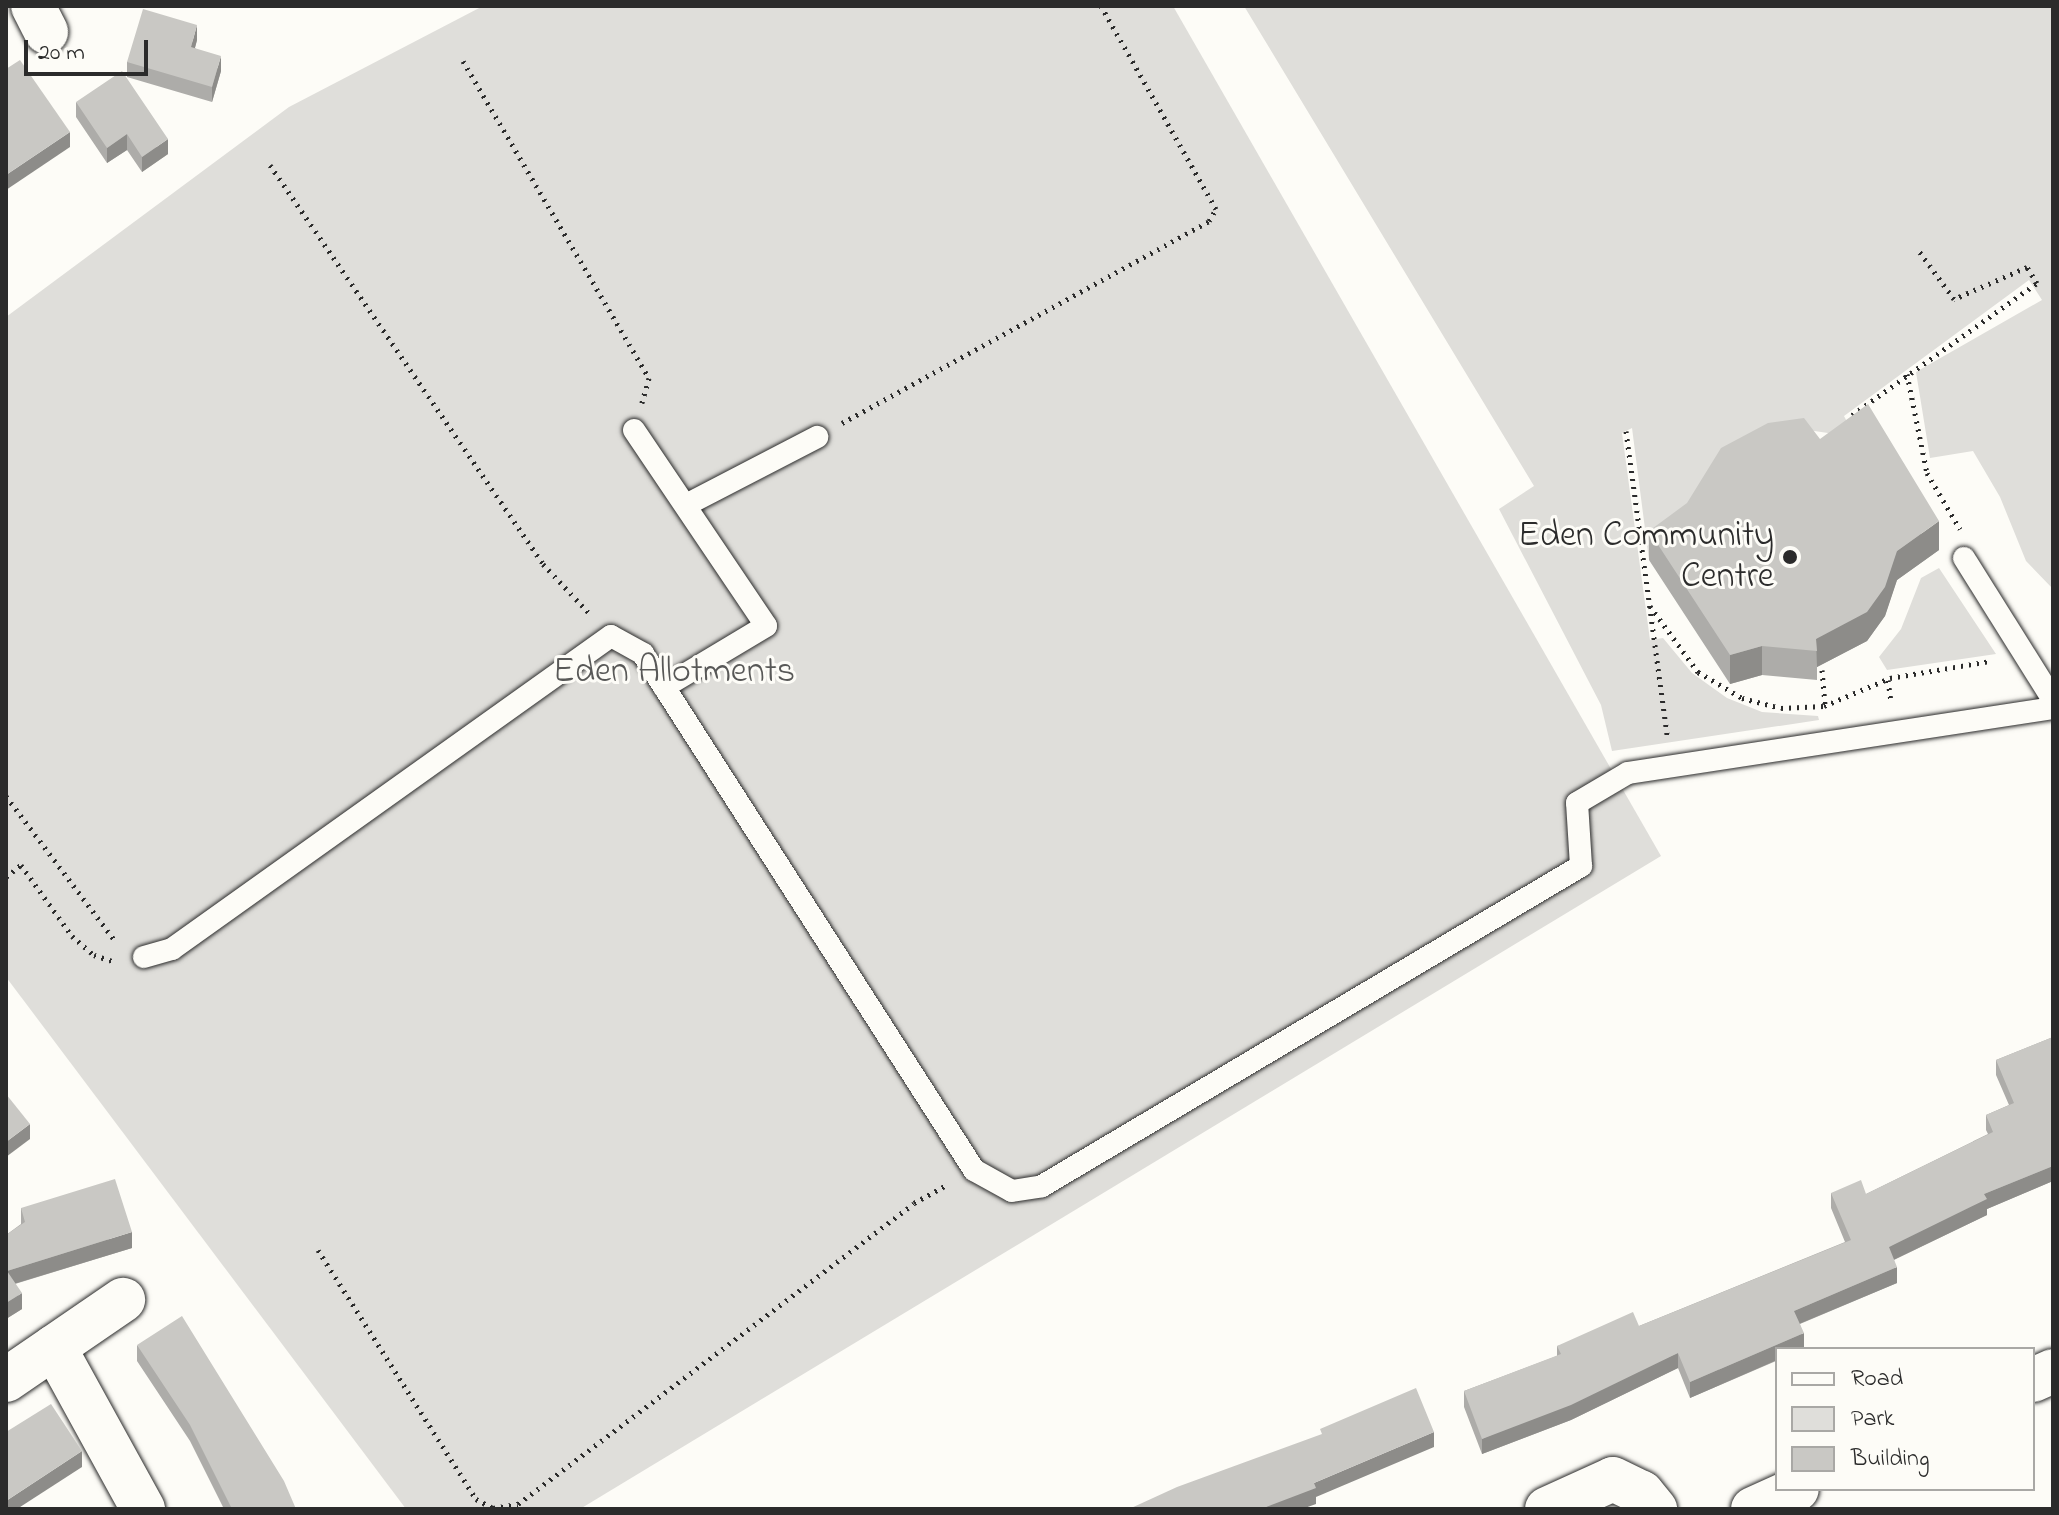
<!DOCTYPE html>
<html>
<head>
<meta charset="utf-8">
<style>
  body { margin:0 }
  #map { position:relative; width:2059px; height:1515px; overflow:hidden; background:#fdfcf7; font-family:"Indie Flower",sans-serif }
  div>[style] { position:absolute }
  .green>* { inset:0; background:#dfdeda }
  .path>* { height:5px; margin-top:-2.5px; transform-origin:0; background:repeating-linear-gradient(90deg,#2b2b2b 0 2px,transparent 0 8px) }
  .roads { filter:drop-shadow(0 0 2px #2b2b2b) drop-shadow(0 0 2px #2b2b2b) }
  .lane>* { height:22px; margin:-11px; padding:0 11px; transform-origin:11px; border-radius:11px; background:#fdfcf7 }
  .street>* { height:44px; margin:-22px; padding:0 22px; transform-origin:22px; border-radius:22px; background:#fdfcf7 }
  .secondary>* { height:44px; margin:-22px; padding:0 22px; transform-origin:22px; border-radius:22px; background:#fdfcf7 }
  .wall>* { inset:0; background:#adaca9 }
  .shaded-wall>* { inset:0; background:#8d8c89 }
  .building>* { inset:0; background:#c9c8c4 }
  .dots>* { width:22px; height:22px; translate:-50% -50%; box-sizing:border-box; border:4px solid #fdfcf7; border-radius:50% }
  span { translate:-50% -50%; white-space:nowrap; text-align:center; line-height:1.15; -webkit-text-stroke:6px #fdfcf7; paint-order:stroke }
  .poi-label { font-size:36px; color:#2b2b2b }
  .right { translate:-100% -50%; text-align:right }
  .park-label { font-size:36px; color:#585857 }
  .frame { position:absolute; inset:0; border:8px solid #2b2b2b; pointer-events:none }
  .legend { position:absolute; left:1775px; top:1347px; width:260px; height:144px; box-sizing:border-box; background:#fdfcf7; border:2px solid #a9a8a5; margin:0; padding:10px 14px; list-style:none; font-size:24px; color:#2b2b2b }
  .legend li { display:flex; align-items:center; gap:16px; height:40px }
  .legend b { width:40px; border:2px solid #a9a8a5 }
  .scale { position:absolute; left:24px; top:40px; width:124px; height:36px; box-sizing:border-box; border:4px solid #2b2b2b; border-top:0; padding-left:10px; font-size:24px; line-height:28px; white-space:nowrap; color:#2b2b2b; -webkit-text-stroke:6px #fdfcf7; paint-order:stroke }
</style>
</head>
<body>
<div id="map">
  <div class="green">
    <div style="clip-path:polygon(483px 6px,1173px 6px,1661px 856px,580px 1509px,406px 1509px,6px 977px,6px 317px,289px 107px)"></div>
    <div style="clip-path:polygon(1244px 6px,2053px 6px,2053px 589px,2026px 561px,2000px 497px,1973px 451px,1930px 458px,1916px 372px,2042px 300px,2029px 280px,1844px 416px,1855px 437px,1801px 429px,1698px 487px,1676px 532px,1649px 560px,1632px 428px,1622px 433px,1650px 640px,1663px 638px,1692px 673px,1727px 698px,1762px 712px,1818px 716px,1819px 720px,1612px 751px,1601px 705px,1499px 509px,1534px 486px)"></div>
    <div style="clip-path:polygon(1939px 568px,1996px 654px,1887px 670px,1879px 657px,1901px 629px,1921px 578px)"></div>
  </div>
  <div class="path">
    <div style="left:463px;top:61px;width:368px;rotate:59.6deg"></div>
    <div style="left:649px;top:378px;width:26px;rotate:106deg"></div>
    <div style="left:270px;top:165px;width:483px;rotate:55.6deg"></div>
    <div style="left:543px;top:564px;width:66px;rotate:46.8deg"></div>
    <div style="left:1907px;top:374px;width:101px;rotate:78.6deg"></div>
    <div style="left:1927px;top:473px;width:65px;rotate:59.5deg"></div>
    <div style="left:1852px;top:415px;width:227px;rotate:-35.5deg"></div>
    <div style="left:2037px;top:283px;width:19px;rotate:-122deg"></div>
    <div style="left:2027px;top:267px;width:80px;rotate:156.3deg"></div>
    <div style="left:1954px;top:299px;width:59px;rotate:-126.1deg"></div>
    <div style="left:842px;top:423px;width:419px;rotate:-28.8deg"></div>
    <div style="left:1209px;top:221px;width:14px;rotate:-60deg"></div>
    <div style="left:1216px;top:209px;width:233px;rotate:-119.5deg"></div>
    <div style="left:1626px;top:431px;width:307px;rotate:82.3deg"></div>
    <div style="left:1650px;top:606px;width:82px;rotate:54deg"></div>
    <div style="left:1698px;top:672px;width:51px;rotate:30.6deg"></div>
    <div style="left:1742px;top:698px;width:40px;rotate:14.4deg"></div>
    <div style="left:1781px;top:708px;width:43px;rotate:-2.7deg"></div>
    <div style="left:1824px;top:706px;width:72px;rotate:-23deg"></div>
    <div style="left:1890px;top:678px;width:101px;rotate:-9.6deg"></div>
    <div style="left:1822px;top:670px;width:38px;rotate:85deg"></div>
    <div style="left:1888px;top:680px;width:22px;rotate:82deg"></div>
    <div style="left:6px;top:796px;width:183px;rotate:53deg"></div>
    <div style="left:6px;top:877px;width:19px;rotate:-39deg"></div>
    <div style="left:21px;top:865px;width:87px;rotate:54.3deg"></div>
    <div style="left:72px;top:936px;width:29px;rotate:41deg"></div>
    <div style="left:94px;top:955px;width:22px;rotate:18deg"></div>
    <div style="left:318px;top:1250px;width:295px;rotate:57.6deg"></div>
    <div style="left:476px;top:1499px;width:19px;rotate:28deg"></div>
    <div style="left:493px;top:1508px;width:25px;rotate:-9deg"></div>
    <div style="left:518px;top:1504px;width:497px;rotate:-37.2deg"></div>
    <div style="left:914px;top:1203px;width:35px;rotate:-29deg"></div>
  </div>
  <div class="roads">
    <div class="lane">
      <div style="left:634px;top:430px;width:236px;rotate:56deg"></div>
      <div style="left:766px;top:626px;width:119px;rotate:149.1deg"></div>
      <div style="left:686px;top:505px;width:148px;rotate:-27.4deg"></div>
      <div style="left:1964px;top:558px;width:168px;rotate:57.9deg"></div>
      <div style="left:144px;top:957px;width:29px;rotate:-16deg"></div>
      <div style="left:172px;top:949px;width:539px;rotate:-35.49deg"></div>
      <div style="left:611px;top:636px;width:37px;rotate:29deg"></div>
      <div style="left:643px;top:654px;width:613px;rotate:57.32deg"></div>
      <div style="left:974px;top:1170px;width:43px;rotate:28.9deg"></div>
      <div style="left:1012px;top:1191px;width:30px;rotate:-9deg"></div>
      <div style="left:1042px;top:1186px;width:627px;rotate:-30.7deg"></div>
      <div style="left:1581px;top:866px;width:63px;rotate:-93.6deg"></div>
      <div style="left:1577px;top:803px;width:59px;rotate:-30.5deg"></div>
      <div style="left:1628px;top:773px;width:430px;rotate:-8.7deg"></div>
    </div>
    <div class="street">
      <div style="left:33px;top:6px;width:29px;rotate:63deg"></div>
      <div style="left:54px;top:1347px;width:185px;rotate:61.2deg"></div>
      <div style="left:6px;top:1380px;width:142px;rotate:-34.4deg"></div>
      <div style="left:1547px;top:1509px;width:72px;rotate:-24.4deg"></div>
      <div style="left:1613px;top:1479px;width:32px;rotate:26deg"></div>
      <div style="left:1642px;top:1493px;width:21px;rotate:51deg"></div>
    </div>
    <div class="secondary">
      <div style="left:2033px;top:1380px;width:22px;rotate:-24deg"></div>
      <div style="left:1753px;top:1509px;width:48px;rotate:-24.4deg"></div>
    </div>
  </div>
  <div class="wall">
    <div style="clip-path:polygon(197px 40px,195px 48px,221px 71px,212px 102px,127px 77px,127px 62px)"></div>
    <div style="clip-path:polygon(76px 102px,168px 154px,142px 172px,127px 150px,107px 163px,76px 117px)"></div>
    <div style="clip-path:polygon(1820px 439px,1939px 550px,1897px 580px,1885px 616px,1867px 641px,1817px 667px,1817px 680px,1762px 675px,1730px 684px,1649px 560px,1649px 531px)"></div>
    <div style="clip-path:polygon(2053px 1037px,2053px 1181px,1987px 1209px,1987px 1215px,1894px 1260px,1897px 1283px,1800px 1324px,1804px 1349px,1690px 1398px,1678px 1368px,1571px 1420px,1482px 1454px,1464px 1407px,1464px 1391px,1557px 1356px,1557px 1346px,1639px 1326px,1845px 1242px,1831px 1208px,1831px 1193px,1866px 1194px,1988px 1134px,1986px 1130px,1986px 1115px,2009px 1105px,1996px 1075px,1996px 1060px)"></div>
    <div style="clip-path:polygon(21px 1208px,132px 1248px,15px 1284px,22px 1309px,6px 1319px,6px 1235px,21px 1224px)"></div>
    <div style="clip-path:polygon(137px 1345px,296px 1509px,224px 1509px,190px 1441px,137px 1361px)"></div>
  </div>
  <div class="shaded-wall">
    <div style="clip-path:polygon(197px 25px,197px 40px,191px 62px,191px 47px)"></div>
    <div style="clip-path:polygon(221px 56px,221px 71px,212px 102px,212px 87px)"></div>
    <div style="clip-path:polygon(70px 132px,70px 147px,6px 190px,6px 175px)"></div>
    <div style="clip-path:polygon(127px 134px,127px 150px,107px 163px,107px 148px)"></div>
    <div style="clip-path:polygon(168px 139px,168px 154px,142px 172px,142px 157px)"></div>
    <div style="clip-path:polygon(1939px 521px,1939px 550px,1897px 580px,1885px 616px,1867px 641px,1817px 667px,1816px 639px,1897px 551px)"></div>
    <div style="clip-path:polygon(1762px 646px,1762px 675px,1730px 684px,1730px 655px)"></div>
    <div style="clip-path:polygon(30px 1124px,30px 1139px,6px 1157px,6px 1142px)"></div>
    <div style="clip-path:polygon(2053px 1166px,2053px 1181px,1987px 1209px,1987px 1215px,1889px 1262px,1889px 1247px,1984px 1194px)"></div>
    <div style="clip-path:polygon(132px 1232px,132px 1248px,7px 1286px,7px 1271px)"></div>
    <div style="clip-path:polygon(1897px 1267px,1897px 1283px,1794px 1326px,1794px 1311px)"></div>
    <div style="clip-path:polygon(22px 1293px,22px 1309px,6px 1319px,6px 1303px)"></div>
    <div style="clip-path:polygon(1804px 1333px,1804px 1349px,1777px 1349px,1777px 1360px,1690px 1398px,1690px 1382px)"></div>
    <div style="clip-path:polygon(1678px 1353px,1678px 1368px,1571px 1420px,1482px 1454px,1482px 1439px)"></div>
    <div style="clip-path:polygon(1434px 1432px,1434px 1447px,1316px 1497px,1316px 1504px,1302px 1509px,1261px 1509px,1314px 1483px)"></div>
    <div style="clip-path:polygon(82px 1451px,82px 1467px,17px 1509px,6px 1509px,6px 1501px)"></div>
  </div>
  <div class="building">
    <div style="clip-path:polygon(143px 9px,197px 25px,191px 47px,221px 56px,212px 87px,127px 62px)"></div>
    <div style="clip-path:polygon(20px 60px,70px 132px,6px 175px,6px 69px)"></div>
    <div style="clip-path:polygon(122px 71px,168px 139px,142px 157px,127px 134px,107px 148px,76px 102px)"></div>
    <div style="clip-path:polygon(1868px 404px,1939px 521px,1897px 551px,1885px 587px,1867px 612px,1816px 639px,1817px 651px,1762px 646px,1730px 655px,1649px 531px,1687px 503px,1721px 448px,1768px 423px,1804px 418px,1820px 439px)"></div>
    <div style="clip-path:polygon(2053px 1037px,2053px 1166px,1984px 1194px,1987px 1199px,1889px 1247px,1897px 1267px,1794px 1311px,1804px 1333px,1690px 1382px,1678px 1353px,1571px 1405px,1482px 1439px,1464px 1391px,1561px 1354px,1557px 1346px,1633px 1312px,1639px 1326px,1851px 1240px,1831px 1193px,1861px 1180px,1866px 1194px,1993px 1132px,1986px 1115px,2014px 1103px,1996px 1060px)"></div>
    <div style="clip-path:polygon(6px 1094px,30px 1124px,6px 1142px)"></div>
    <div style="clip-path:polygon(115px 1179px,132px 1232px,7px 1271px,22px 1293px,6px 1303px,6px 1235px,25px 1222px,21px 1208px)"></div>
    <div style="clip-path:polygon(182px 1316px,284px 1481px,296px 1509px,232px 1509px,190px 1425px,137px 1345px)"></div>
    <div style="clip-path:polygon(1416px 1388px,1434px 1432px,1314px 1483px,1316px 1488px,1261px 1509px,1129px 1509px,1177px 1487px,1322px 1434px,1320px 1429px)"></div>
    <div style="clip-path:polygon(51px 1404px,82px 1451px,6px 1501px,6px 1432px)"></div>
  </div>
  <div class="dots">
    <div style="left:1790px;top:557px;background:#2b2b2b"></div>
  </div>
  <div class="poi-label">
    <span class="right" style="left:1774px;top:557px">Eden Community<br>Centre</span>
  </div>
  <div class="park-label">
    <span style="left:674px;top:673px">Eden Allotments</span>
  </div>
  <div class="frame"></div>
  <ul class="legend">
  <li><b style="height:10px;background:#fdfcf7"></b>Road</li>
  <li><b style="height:22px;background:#dfdeda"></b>Park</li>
  <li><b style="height:22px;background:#c9c8c4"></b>Building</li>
  </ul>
  <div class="scale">20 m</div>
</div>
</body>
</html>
